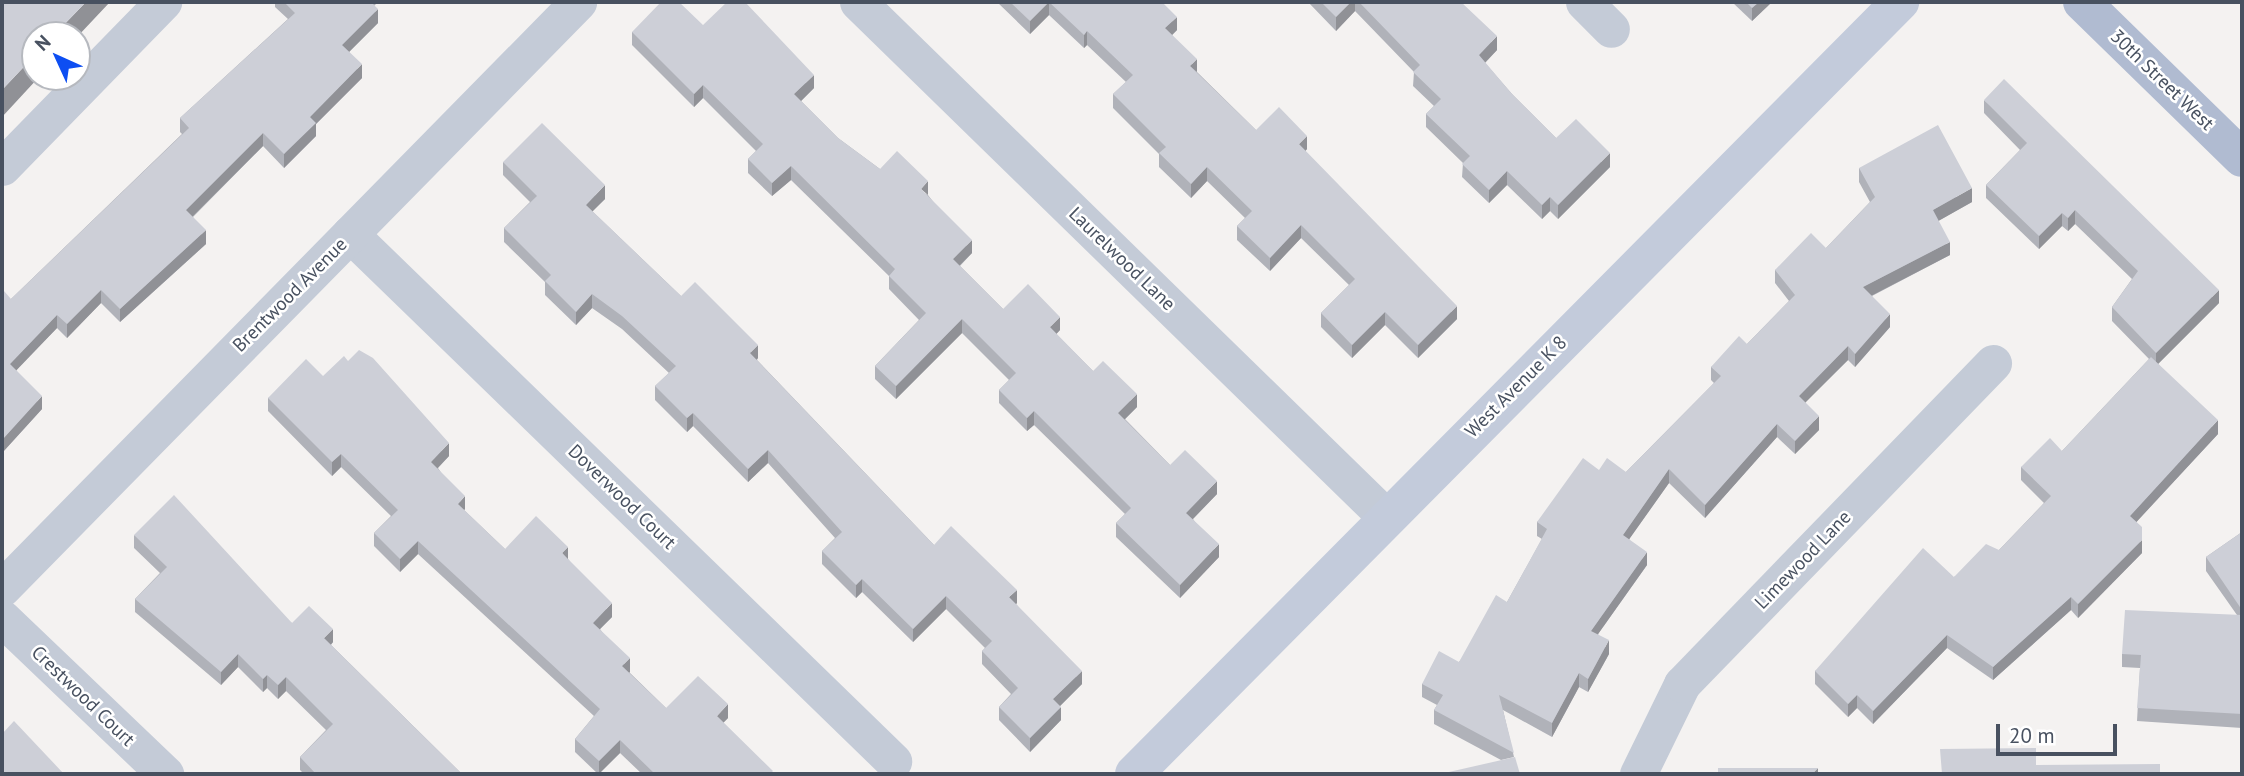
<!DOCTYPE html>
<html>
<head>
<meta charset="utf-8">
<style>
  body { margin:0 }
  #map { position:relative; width:2244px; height:776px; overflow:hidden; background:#f4f2f1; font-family:"PT Sans",sans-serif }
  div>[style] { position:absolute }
  .street>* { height:37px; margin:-18.5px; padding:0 18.5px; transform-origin:18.5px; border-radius:18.5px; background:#c4cbd7 }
  .secondary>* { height:38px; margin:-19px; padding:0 19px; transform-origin:19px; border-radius:19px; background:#c3cbdb }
  .primary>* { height:38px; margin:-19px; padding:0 19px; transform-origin:19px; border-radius:19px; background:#b0bbd1 }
  .wall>* { inset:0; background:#b0b2b9 }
  .shaded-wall>* { inset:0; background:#909196 }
  .building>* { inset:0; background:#cdcfd7 }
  span { translate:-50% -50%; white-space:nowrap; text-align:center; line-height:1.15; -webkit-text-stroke:5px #fff; paint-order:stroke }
  .street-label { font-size:19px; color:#485160 }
  .frame { position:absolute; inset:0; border:4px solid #485160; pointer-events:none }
  .north { position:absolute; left:21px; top:21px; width:70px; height:70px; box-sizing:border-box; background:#fff; border:2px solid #b6b9bf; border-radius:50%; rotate:315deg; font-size:19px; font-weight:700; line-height:28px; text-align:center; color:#485160 }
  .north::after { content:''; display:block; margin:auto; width:24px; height:32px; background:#0d4ef2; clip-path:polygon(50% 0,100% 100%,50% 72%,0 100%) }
  .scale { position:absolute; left:1996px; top:724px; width:121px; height:32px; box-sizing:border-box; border:4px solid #485160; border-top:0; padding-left:9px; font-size:21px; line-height:24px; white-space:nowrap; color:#485160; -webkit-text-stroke:5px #fff; paint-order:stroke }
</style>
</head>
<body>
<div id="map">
  <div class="street">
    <div style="left:858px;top:2px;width:738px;rotate:44.29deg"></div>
    <div style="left:1584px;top:2px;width:38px;rotate:45deg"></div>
    <div style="left:2px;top:167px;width:231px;rotate:-45.7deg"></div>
    <div style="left:350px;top:234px;width:757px;rotate:44.14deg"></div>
    <div style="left:2px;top:588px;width:822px;rotate:-45.49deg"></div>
    <div style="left:2px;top:618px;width:226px;rotate:43.7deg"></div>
    <div style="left:1638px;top:774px;width:100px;rotate:-63.9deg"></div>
    <div style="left:1682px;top:684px;width:447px;rotate:-45.9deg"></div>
  </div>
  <div class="secondary">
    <div style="left:1134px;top:774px;width:1088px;rotate:-45.22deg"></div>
  </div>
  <div class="primary">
    <div style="left:2082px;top:2px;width:223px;rotate:44.3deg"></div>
  </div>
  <div class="wall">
    <div style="clip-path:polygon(275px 2px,378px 2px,374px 6px,378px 23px,349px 52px,362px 78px,316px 124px,316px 136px,284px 168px,263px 146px,193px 217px,206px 244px,120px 322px,101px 303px,67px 338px,57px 328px,16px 370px,42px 409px,2px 453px,11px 299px,182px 134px,180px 132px,180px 118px,288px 19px,275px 7px)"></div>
    <div style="clip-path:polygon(997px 2px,1162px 2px,1177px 30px,1172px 35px,1197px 72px,1256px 130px,1307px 149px,1305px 151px,1457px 319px,1418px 358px,1385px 325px,1352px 358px,1321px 327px,1321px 313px,1349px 285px,1301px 238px,1270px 271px,1237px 240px,1237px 226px,1245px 218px,1207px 181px,1191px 198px,1159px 167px,1159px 154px,1113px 108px,1113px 94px,1126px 82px,1087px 45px,1084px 48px,1049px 15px,1030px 34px)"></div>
    <div style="clip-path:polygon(1308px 2px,1461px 2px,1497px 50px,1485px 63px,1512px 94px,1556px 138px,1610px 167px,1558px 219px,1550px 211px,1542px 219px,1507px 185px,1489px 203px,1462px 177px,1463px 163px,1426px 127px,1426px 114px,1434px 106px,1413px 86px,1414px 72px,1355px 11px,1336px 31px)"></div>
    <div style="clip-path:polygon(1732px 2px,1772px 2px,1752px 21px)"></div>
    <div style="clip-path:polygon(703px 25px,814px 88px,801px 101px,838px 138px,880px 169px,928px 195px,972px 253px,960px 266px,1003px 309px,1060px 330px,1056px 334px,1093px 371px,1137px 407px,1125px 419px,1170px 465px,1217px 494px,1193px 519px,1219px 557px,1180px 598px,1116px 537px,1116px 523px,1125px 514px,1034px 425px,1027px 431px,999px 403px,999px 390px,1009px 380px,962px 333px,896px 399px,875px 379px,875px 366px,919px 320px,889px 289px,889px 276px,791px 180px,772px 196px,748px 173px,748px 159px,756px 151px,703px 98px,694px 107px,632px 45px,632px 32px)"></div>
    <div style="clip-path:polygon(1984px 100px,2219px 303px,2158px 364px,2218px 434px,2136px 522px,2142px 553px,2078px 618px,2071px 610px,1993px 680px,1947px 648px,1873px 724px,1857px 708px,1848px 717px,1815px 684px,1815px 671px,1954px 577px,1999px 550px,2044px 503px,2021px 480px,2021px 467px,2062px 451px,2149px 359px,2112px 321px,2112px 307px,2132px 279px,2075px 224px,2068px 231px,2062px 226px,2039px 249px,1986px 198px,1986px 185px,2020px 150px,1984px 113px)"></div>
    <div style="clip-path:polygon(503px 162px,605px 199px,592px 211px,681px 296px,758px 358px,757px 360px,934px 545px,1017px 603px,1016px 604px,1082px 684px,1060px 706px,1061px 720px,1030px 752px,999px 720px,999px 707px,1011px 694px,982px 664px,982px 651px,985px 648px,946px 609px,913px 642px,862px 592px,856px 598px,822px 564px,822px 551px,835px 538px,768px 463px,748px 482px,693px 426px,687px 432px,655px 400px,655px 386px,669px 373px,622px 329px,592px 308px,576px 325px,545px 295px,545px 282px,504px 242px,504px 228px,530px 202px,503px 175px)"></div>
    <div style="clip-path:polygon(1859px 168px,1972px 202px,1938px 221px,1950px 255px,1872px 296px,1890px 327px,1855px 367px,1848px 360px,1805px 402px,1819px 430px,1795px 454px,1777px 437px,1705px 518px,1669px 483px,1629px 539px,1647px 565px,1598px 634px,1609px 654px,1588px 692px,1579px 687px,1552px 737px,1503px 710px,1514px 757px,1501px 760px,1434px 724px,1434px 710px,1437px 705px,1422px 697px,1422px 684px,1459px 662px,1507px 602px,1542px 539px,1537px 536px,1537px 522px,1599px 470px,1626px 472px,1714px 383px,1711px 380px,1711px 367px,1747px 344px,1789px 301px,1775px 283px,1775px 270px,1826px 248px,1870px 202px,1859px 182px)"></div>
    <div style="clip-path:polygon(323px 376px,449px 456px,438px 468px,465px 509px,464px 510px,505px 549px,568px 559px,612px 617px,600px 629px,630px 672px,629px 672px,666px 708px,728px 718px,723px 723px,773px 774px,642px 774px,620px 753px,598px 774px,575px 752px,575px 739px,594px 716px,418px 554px,400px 572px,374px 546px,374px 533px,391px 516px,341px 467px,332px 476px,268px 411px,268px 398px)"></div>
    <div style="clip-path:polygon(2242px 532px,2242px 728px,2137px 721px,2140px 668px,2122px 667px,2122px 654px,2237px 615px,2206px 571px,2206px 557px)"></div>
    <div style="clip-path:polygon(134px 535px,292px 623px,333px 642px,331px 645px,462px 774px,304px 774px,300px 770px,300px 757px,326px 730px,286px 691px,278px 699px,267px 688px,263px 692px,238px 667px,221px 685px,135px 612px,135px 599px,160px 573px,134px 548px)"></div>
  </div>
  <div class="shaded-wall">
    <div style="clip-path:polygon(86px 2px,110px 2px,77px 37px,77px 35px,54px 35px)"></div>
    <div style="clip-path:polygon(1049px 2px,1049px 15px,1030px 34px,1030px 21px)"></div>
    <div style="clip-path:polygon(1351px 2px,1355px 2px,1355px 11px,1336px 31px,1336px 17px)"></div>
    <div style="clip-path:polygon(1759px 2px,1772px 2px,1752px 21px,1752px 8px)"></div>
    <div style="clip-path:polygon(378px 9px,378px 23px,342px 59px,342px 45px)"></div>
    <div style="clip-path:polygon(1177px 17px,1177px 30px,1165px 42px,1165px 28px)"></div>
    <div style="clip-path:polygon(1087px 31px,1087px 45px,1084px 48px,1084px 35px)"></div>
    <div style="clip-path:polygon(1497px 36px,1497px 50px,1479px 69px,1479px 55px)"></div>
    <div style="clip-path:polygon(35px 55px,35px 77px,39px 77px,2px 117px,2px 90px)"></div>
    <div style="clip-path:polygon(1197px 59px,1197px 72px,1190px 66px)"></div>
    <div style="clip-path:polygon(362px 64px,362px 78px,316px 124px,316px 136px,284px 168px,284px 154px,310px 117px)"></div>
    <div style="clip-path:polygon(814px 75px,814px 88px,794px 108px,794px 94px)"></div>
    <div style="clip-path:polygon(703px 85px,703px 98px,694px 107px,694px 94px)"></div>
    <div style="clip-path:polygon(263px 133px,263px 146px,186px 223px,186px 210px)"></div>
    <div style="clip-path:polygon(1307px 136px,1307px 149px,1299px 158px,1299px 144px)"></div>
    <div style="clip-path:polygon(1610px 153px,1610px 167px,1558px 219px,1558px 205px)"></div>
    <div style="clip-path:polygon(791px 166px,791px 180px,772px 196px,772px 183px)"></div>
    <div style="clip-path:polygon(1207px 167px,1207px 181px,1191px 198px,1191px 184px)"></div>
    <div style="clip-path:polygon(1507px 171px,1507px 185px,1489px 203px,1489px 190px)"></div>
    <div style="clip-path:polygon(928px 181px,928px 195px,921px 189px)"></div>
    <div style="clip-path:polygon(605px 185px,605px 199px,586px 218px,586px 205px)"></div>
    <div style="clip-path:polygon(1972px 188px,1972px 202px,1933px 224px,1933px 210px)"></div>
    <div style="clip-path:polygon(1550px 197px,1550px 211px,1542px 219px,1542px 205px)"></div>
    <div style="clip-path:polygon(2075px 210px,2075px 224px,2068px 231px,2068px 218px)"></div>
    <div style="clip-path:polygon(2062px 213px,2062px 226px,2039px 249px,2039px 236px)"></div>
    <div style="clip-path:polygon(1301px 225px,1301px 238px,1270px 271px,1270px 258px)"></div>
    <div style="clip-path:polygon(206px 230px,206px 244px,120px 322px,120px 309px)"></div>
    <div style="clip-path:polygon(972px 240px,972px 253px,953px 272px,953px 259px)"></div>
    <div style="clip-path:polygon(1950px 242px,1950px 255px,1863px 300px,1863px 287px)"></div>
    <div style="clip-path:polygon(101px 290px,101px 303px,67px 338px,67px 324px)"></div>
    <div style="clip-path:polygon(2219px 290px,2219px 303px,2156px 366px,2156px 353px)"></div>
    <div style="clip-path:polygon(592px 294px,592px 308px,576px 325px,576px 312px)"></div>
    <div style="clip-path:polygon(1457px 306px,1457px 319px,1418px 358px,1418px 345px)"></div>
    <div style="clip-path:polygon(1385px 312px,1385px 325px,1352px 358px,1352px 345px)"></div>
    <div style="clip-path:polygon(1890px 314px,1890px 327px,1855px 367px,1855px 354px)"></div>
    <div style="clip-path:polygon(57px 315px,57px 328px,10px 377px,10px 364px)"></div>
    <div style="clip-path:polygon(1060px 317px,1060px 330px,1050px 341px,1050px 327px)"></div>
    <div style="clip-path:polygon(962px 319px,962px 333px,896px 399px,896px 386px)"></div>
    <div style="clip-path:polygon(758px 345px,758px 358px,750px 366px,750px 353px)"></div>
    <div style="clip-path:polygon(1848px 346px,1848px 360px,1799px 409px,1799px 396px)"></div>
    <div style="clip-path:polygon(1137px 394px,1137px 407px,1118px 426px,1118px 413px)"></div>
    <div style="clip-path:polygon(42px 396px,42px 409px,2px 453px,2px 440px)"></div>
    <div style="clip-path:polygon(1034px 411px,1034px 425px,1027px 431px,1027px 418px)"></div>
    <div style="clip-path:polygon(693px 413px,693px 426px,687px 432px,687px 418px)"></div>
    <div style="clip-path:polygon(1819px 416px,1819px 430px,1795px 454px,1795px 441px)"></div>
    <div style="clip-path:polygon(2218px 420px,2218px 434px,2130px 529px,2130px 516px)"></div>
    <div style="clip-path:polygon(1777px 424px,1777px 437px,1705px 518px,1705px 505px)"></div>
    <div style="clip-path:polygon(449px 443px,449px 456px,431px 475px,431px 462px)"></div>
    <div style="clip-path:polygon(768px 450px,768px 463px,748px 482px,748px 469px)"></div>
    <div style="clip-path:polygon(341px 454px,341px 467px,332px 476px,332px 462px)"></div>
    <div style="clip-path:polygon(1669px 469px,1669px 483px,1623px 548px,1623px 535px)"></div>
    <div style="clip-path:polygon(1217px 481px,1217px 494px,1186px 526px,1186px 513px)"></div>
    <div style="clip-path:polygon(465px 496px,465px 509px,458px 517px,458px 504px)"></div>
    <div style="clip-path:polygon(2142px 540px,2142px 553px,2078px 618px,2078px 604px)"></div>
    <div style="clip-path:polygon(418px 541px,418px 554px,400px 572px,400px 559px)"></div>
    <div style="clip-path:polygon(1219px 544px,1219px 557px,1180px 598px,1180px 585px)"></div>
    <div style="clip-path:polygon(568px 547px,568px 560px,562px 553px)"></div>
    <div style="clip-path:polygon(1647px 552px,1647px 565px,1591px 644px,1591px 631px)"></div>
    <div style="clip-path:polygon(862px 579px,862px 592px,856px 598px,856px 585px)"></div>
    <div style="clip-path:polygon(1017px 590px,1017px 603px,1009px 611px,1009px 597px)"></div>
    <div style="clip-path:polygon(946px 596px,946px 609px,913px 642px,913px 629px)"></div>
    <div style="clip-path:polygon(2071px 597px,2071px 610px,1993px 680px,1993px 667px)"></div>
    <div style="clip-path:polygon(612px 603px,612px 617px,593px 636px,593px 623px)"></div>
    <div style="clip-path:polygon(333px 629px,333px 642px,324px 652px,324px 638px)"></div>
    <div style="clip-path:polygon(1947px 635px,1947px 648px,1873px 724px,1873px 711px)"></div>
    <div style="clip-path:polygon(1609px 640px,1609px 654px,1588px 692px,1588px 679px)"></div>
    <div style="clip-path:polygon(238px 654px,238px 667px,221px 685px,221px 672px)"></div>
    <div style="clip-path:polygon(630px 658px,630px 672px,622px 679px,622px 666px)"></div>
    <div style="clip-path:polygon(1082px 671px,1082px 684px,1053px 713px,1053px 699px)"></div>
    <div style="clip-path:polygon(1579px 673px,1579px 687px,1552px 737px,1552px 723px)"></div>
    <div style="clip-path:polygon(267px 675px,267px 688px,263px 692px,263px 679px)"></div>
    <div style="clip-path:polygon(286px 677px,286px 691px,278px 699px,278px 685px)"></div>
    <div style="clip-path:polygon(1857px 695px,1857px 708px,1848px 717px,1848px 704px)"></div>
    <div style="clip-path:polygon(728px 704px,728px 718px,717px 729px,717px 716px)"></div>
    <div style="clip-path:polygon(1061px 707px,1061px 720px,1030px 752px,1030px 738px)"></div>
    <div style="clip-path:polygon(620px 740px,620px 753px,599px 774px,599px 761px)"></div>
    <div style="clip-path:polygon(1818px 768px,1818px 774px,1812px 774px)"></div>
  </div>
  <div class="building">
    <div style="clip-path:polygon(2px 2px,86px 2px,54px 35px,35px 35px,35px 55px,2px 90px)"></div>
    <div style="clip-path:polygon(284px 2px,371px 2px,378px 9px,342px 45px,362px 64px,310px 117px,316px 123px,284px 154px,263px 133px,186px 210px,206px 230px,120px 309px,101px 290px,67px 324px,57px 315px,10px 364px,42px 396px,2px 440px,2px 293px,4px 291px,11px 299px,189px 128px,180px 118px,295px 13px)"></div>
    <div style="clip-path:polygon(661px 2px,679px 2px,703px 25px,727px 2px,745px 2px,814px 75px,794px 94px,838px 138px,880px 169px,897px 151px,928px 181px,921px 189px,972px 240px,953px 259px,1003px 309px,1028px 284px,1060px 317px,1050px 327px,1093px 371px,1103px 361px,1137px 394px,1118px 413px,1170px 465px,1185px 450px,1217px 481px,1186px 513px,1219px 544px,1180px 585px,1116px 523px,1131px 508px,1034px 411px,1027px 418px,999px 390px,1016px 373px,962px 319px,896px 386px,875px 366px,926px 313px,889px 276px,895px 269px,791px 166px,772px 183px,748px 159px,763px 144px,703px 85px,694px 94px,632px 32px)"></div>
    <div style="clip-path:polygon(1010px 2px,1049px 2px,1030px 21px)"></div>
    <div style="clip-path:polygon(1049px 2px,1162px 2px,1177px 17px,1165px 28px,1197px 59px,1190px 66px,1256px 130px,1279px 107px,1307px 136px,1299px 144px,1457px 306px,1418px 345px,1385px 312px,1352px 345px,1321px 313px,1355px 279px,1301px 225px,1270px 258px,1237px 226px,1252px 211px,1207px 167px,1191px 184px,1159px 153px,1166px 147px,1113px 94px,1133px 75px,1087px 31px,1084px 35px)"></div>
    <div style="clip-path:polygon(1321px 2px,1351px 2px,1336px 17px)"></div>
    <div style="clip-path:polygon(1359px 2px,1461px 2px,1497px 36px,1479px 55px,1512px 94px,1556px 138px,1576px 119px,1610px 153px,1558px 205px,1550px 197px,1542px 205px,1507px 171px,1489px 190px,1462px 164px,1470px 156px,1426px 114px,1441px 99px,1413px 72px,1420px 65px)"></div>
    <div style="clip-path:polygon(1746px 2px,1759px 2px,1752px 8px)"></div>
    <div style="clip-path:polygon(2004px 79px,2219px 290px,2156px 353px,2112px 307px,2138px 271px,2075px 210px,2068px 218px,2062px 213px,2039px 236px,1986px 185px,2027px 143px,1984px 100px)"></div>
    <div style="clip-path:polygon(542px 123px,605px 185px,586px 205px,681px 296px,695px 282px,758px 345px,750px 353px,934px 545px,951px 526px,1017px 590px,1009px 597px,1082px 671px,1053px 699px,1061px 707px,1030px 738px,999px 707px,1018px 688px,982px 651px,992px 641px,946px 596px,913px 629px,862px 579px,856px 585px,822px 551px,842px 532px,768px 450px,748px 469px,693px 413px,687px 418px,655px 386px,676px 366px,622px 316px,592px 294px,576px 312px,545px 281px,551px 275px,504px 228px,537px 196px,503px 162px)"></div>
    <div style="clip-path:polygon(1938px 125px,1972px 188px,1933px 210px,1950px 242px,1863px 287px,1890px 314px,1855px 354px,1848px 346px,1799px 396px,1819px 416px,1795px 441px,1777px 424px,1705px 505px,1669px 469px,1623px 535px,1647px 552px,1591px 631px,1609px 640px,1588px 679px,1579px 673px,1552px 723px,1499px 695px,1514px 753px,1434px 710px,1443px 695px,1422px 684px,1439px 651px,1459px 662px,1496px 595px,1507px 602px,1547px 529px,1537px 522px,1583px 458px,1599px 470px,1607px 458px,1626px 472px,1721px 376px,1711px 367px,1739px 336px,1747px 344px,1795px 295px,1775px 270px,1811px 233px,1826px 248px,1875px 197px,1859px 168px)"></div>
    <div style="clip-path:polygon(359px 350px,373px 358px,449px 443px,431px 462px,465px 496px,458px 504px,505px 549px,536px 516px,568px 547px,562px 553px,612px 603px,593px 623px,630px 658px,622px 666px,666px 708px,698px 676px,728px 704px,717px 716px,773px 771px,770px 774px,655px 774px,620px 740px,599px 761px,575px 739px,600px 709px,418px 541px,400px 559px,374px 533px,398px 510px,341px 454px,332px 462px,268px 398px,306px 359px,323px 376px,344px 356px,348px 361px)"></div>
    <div style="clip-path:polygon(2151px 357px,2218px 420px,2130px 516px,2142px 527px,2142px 540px,2078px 604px,2071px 597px,1993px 667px,1947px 635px,1873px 711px,1857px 695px,1848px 704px,1815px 671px,1923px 548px,1954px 577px,1986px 544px,1999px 550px,2051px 496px,2021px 467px,2050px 438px,2062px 451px)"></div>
    <div style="clip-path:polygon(174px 495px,292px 623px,309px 606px,333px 629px,324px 638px,462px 774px,316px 774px,300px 757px,333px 724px,286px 677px,278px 685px,267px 675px,263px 679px,238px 654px,221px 672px,135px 599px,167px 567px,134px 535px)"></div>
    <div style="clip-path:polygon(2242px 532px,2242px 610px,2206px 557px)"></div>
    <div style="clip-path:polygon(2125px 610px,2242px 615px,2242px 714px,2137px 708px,2141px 655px,2122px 654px)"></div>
    <div style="clip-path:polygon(14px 721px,64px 774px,2px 774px,2px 734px)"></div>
    <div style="clip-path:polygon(2036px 748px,2036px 765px,2160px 764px,2160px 774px,1942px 774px,1940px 749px)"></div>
    <div style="clip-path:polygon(1515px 757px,1520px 774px,1440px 774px)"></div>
    <div style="clip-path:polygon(1718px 768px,1818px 768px,1812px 774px,1718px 774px)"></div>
  </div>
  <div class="street-label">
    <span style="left:2162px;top:80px;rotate:44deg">30th Street West</span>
    <span style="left:1122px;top:259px;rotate:44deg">Laurelwood Lane</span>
    <span style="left:290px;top:295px;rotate:-45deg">Brentwood Avenue</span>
    <span style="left:1516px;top:387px;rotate:-45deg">West Avenue K 8</span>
    <span style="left:622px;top:497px;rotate:44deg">Doverwood Court</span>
    <span style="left:1803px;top:560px;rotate:-46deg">Limewood Lane</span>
    <span style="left:83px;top:696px;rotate:44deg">Crestwood Court</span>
  </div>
  <div class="frame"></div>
  <div class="north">N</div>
  <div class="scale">20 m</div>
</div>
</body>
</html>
